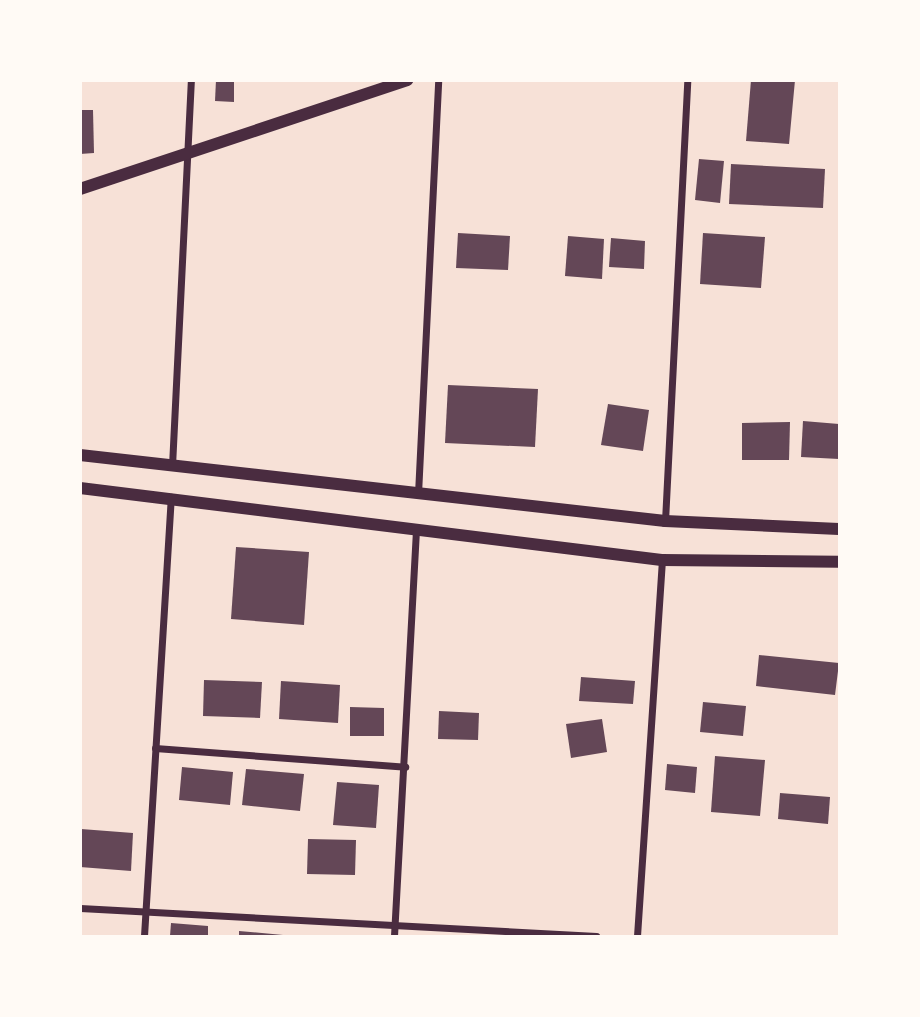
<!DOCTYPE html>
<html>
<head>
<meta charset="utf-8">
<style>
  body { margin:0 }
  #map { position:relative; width:920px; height:1017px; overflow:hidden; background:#f7e1d7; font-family:"DM Sans",sans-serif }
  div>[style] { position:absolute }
  .building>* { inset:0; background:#644757 }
  .minor>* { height:7px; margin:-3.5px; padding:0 3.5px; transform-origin:3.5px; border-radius:3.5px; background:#4a2c40 }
  .tertiary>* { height:12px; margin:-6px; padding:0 6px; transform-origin:6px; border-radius:6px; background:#4a2c40 }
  span { translate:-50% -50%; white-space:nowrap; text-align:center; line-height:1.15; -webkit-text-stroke:6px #fffaf5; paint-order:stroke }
  .frame { position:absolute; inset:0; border:82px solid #fffaf5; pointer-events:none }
</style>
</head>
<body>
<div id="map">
  <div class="building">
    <div style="clip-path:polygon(216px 80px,234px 80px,234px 102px,215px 101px)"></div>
    <div style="clip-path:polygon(751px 80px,795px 80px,789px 144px,746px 141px)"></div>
    <div style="clip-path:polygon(80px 110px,93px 110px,94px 153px,80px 154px)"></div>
    <div style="clip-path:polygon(699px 159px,724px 161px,720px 203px,695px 200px)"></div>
    <div style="clip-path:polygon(731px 164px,825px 169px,823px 208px,729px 204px)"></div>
    <div style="clip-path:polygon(458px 233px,510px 236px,508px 270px,456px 268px)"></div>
    <div style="clip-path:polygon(703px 233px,765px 237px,761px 288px,700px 284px)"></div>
    <div style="clip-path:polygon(568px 236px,604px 239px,602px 279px,565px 276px)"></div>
    <div style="clip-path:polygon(611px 238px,645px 241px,644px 269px,609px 267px)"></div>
    <div style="clip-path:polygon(448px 385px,538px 389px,535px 447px,445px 443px)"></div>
    <div style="clip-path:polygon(608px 404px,649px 410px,643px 451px,601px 445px)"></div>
    <div style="clip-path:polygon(803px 421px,839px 424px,839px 459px,801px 457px)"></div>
    <div style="clip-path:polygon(790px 422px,789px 460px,742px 460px,742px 423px)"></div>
    <div style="clip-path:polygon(236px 547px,309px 552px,304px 625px,231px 619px)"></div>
    <div style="clip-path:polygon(759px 655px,839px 663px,835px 695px,756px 686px)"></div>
    <div style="clip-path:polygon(581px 677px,635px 681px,633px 704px,579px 701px)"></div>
    <div style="clip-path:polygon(204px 680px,262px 682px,260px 718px,203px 716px)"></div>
    <div style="clip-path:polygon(281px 681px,340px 685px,338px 723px,279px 719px)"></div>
    <div style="clip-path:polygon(703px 702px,746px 706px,743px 736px,700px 732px)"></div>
    <div style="clip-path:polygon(350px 707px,384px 708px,384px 736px,350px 736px)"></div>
    <div style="clip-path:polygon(439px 711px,479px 713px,478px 740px,438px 739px)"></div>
    <div style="clip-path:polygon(602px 719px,607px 752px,571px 758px,566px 724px)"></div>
    <div style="clip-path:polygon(715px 756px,765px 760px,760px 816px,711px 812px)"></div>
    <div style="clip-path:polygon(667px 764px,697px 767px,695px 793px,665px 790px)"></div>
    <div style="clip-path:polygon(182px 767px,233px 772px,230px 805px,179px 800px)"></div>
    <div style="clip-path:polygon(246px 769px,304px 774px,300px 811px,242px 805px)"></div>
    <div style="clip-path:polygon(337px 782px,379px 785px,376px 828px,333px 825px)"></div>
    <div style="clip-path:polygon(780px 793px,830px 797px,828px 824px,778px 819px)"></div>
    <div style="clip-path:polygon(81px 829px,133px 833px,131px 871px,80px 867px)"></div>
    <div style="clip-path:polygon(308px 839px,356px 840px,355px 875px,307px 874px)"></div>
    <div style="clip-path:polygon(171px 923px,208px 926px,208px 936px,170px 936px)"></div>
    <div style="clip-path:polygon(239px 931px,283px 935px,283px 936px,239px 936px)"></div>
  </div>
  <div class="minor">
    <div style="left:172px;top:466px;width:386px;rotate:-87.2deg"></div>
    <div style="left:418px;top:494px;width:414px;rotate:-87.2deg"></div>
    <div style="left:665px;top:521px;width:442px;rotate:-87.1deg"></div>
    <div style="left:155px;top:748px;width:251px;rotate:4.3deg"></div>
    <div style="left:80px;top:908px;width:517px;rotate:3.11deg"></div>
    <div style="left:144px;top:936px;width:440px;rotate:-86.5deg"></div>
    <div style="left:394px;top:936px;width:405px;rotate:-86.9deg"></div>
    <div style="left:637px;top:936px;width:377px;rotate:-86.2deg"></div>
  </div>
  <div class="tertiary">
    <div style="left:80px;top:189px;width:345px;rotate:-18.4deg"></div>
    <div style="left:80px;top:455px;width:589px;rotate:6.44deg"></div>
    <div style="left:665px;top:521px;width:174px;rotate:2.6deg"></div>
    <div style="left:80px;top:488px;width:586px;rotate:7.05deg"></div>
    <div style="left:662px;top:560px;width:177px;rotate:0.6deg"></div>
  </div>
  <div class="frame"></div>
</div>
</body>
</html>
